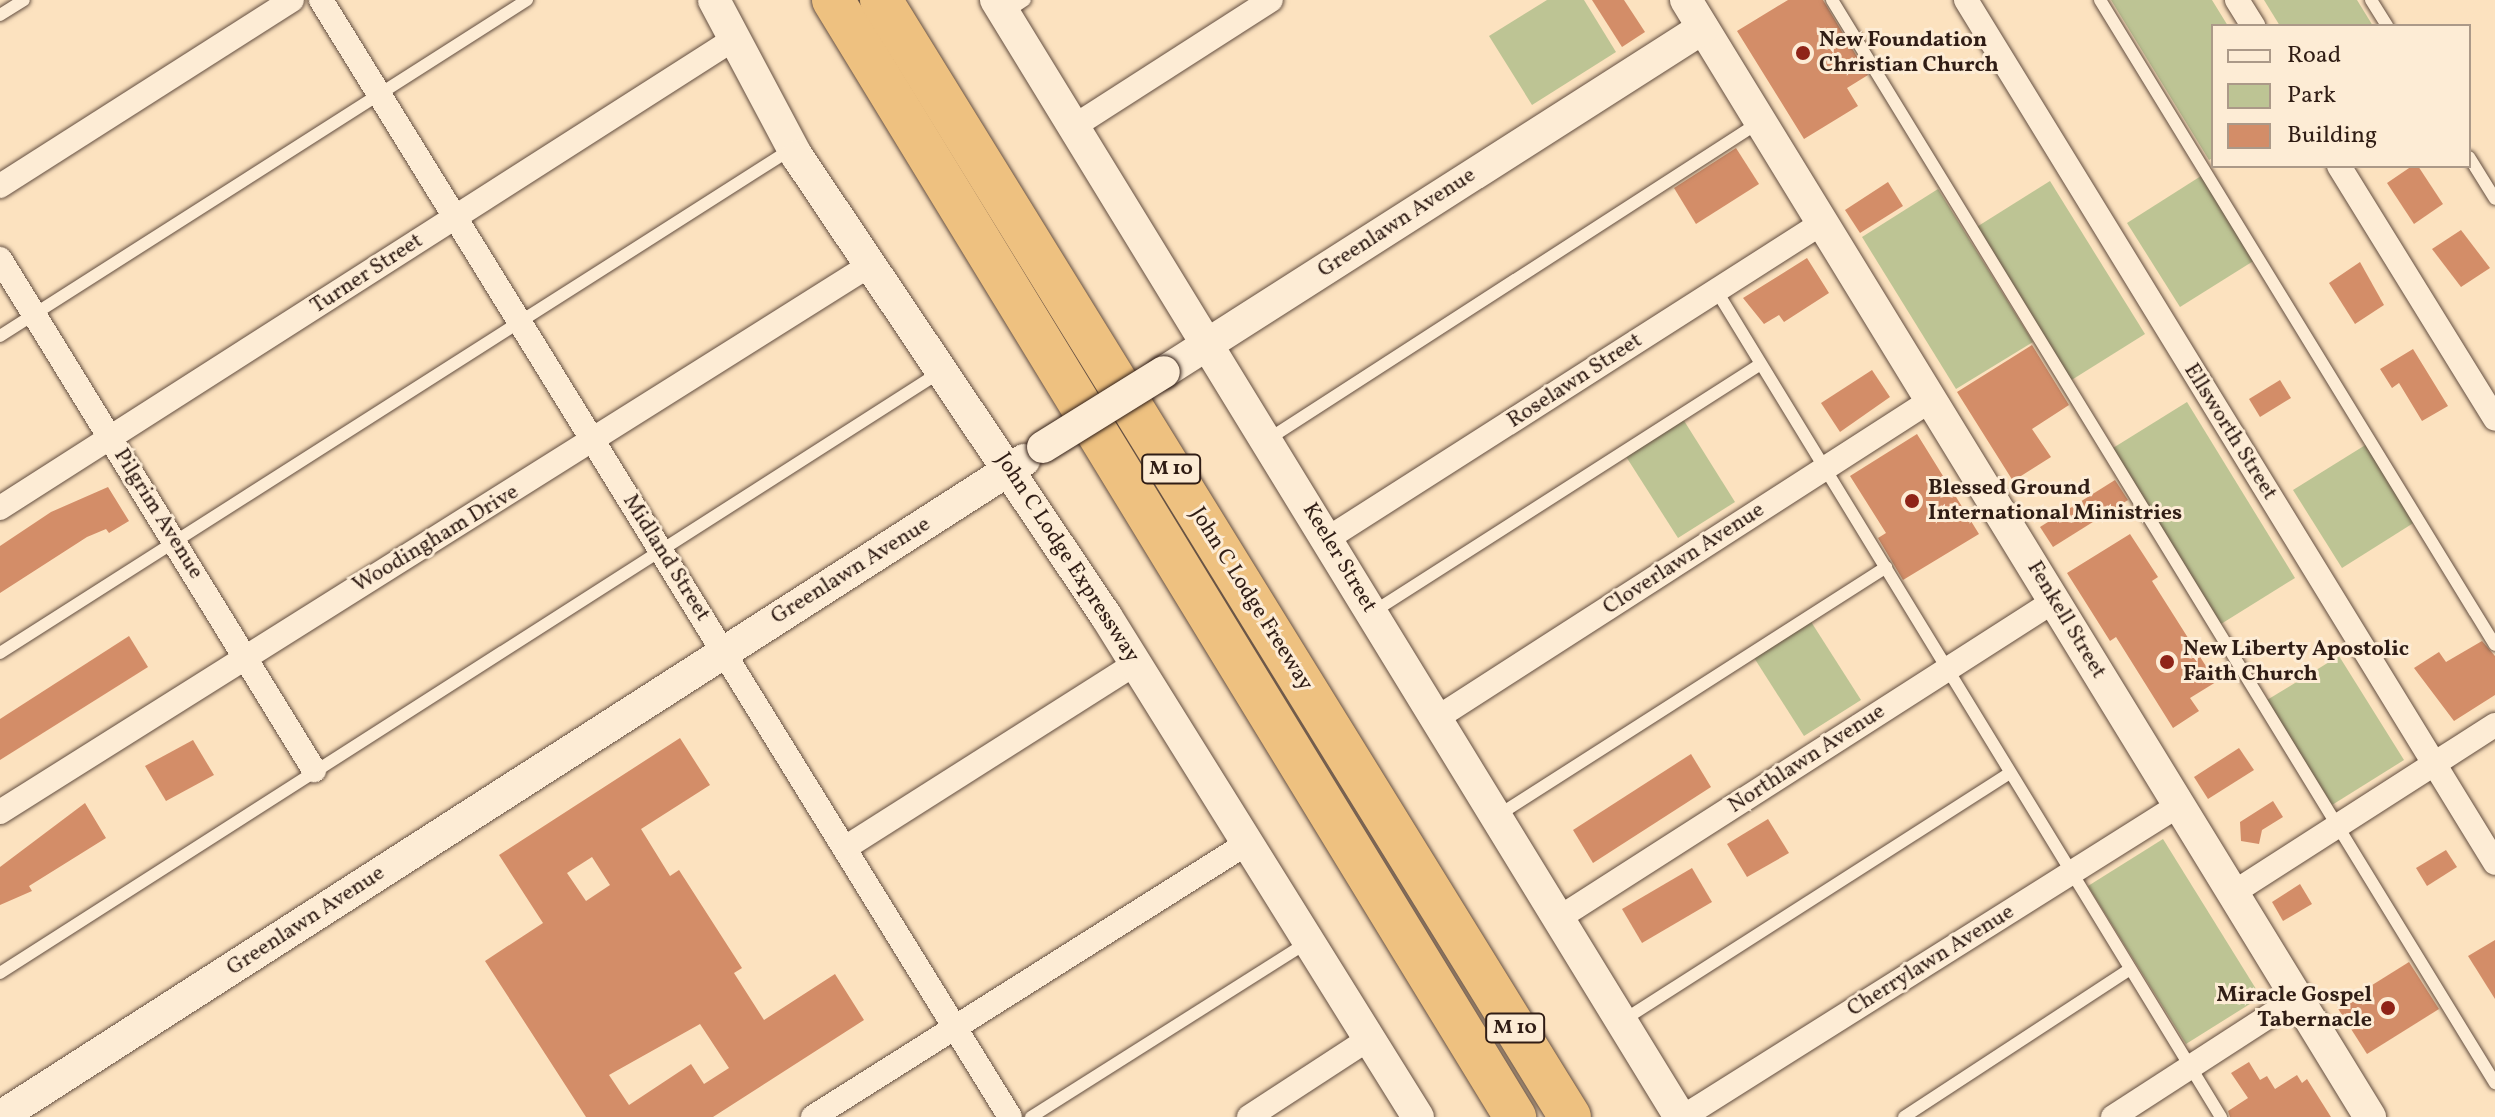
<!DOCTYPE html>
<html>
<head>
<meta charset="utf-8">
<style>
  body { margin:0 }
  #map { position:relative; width:2495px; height:1117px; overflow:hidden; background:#fce2bf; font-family:Vollkorn,serif }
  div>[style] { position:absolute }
  .green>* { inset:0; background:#bdc494 }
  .building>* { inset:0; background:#d38d68 }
  .roads { filter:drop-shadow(0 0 2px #634e40) drop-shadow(0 0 2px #634e40) }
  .lane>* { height:12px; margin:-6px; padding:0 6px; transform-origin:6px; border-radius:6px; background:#fdecd5 }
  .street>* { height:24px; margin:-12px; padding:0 12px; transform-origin:12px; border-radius:12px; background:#fdecd5 }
  .secondary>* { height:32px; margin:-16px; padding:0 16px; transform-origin:16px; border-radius:16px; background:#fdecd5 }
  .highway>* { height:42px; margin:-21px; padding:0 21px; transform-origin:21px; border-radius:21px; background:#eec180 }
  .bridges { filter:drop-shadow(0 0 2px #301d15) drop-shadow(0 0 2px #301d15) }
  .secondary-bridge>* { height:32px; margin:-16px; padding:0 16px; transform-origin:16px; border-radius:16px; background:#fdecd5 }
  .dots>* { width:22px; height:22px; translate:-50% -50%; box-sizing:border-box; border:4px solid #fdecd5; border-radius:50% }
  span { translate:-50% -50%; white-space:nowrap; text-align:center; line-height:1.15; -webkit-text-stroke:6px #fdecd5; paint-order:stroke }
  .shield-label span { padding:2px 6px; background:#fdecd5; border:2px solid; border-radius:6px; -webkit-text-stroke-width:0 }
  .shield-label { font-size:20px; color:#301d15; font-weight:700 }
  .poi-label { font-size:22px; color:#301d15; font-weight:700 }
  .left { translate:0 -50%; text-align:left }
  .right { translate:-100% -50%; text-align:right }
  .street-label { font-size:22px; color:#301d15 }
  .legend { position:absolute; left:2211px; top:24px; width:260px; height:144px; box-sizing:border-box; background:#fdecd5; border:2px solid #ab9988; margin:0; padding:10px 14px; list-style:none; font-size:24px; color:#301d15 }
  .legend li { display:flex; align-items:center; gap:16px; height:40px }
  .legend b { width:40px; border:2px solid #ab9988 }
</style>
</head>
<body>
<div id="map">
  <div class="green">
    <div style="clip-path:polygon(1547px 0,1584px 0,1616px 52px,1532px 105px,1489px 36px)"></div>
    <div style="clip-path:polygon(2111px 0,2212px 0,2228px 26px,2213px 26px,2213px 158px,2209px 160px)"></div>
    <div style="clip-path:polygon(2264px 0,2357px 0,2373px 26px,2280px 26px)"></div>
    <div style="clip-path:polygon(2201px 176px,2255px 260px,2180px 307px,2127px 223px)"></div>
    <div style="clip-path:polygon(2050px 181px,2145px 334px,2070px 381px,1975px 228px)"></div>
    <div style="clip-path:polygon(1938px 189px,2033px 342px,1956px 389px,1862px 237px)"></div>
    <div style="clip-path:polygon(2187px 402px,2295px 578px,2221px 624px,2113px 448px)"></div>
    <div style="clip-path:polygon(1683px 419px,1735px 502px,1678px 538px,1625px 455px)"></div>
    <div style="clip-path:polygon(2367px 444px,2415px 522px,2342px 568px,2293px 490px)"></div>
    <div style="clip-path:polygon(1808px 617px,1861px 700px,1804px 736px,1751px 653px)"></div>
    <div style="clip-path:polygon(2339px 656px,2404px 760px,2332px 805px,2267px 700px)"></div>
    <div style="clip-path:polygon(2163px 839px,2261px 997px,2186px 1044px,2088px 886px)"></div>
  </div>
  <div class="building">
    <div style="clip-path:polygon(1592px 0,1624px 0,1645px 32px,1622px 47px)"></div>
    <div style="clip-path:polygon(1788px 0,1823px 0,1868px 75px,1847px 88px,1858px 106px,1804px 139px,1737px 31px)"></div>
    <div style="clip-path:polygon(1736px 148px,1759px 184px,1696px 224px,1674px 188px)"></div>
    <div style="clip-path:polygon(2412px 166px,2418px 166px,2443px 204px,2414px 224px,2387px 183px)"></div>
    <div style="clip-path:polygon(1888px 182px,1903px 206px,1860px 233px,1845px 210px)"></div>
    <div style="clip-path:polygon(2461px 230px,2490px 268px,2461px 287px,2432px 249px)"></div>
    <div style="clip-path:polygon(1807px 258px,1829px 293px,1784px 322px,1779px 315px,1764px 324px,1743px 298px)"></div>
    <div style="clip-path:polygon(2360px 262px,2384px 305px,2355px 324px,2329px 283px)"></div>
    <div style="clip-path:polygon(2032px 345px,2069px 405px,2032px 429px,2051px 457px,2013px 481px,1957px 392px)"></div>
    <div style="clip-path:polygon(2413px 349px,2448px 406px,2422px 421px,2399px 383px,2392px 388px,2380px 369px)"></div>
    <div style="clip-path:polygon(1872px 370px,1890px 397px,1840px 432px,1821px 403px)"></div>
    <div style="clip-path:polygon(2280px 380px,2291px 398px,2260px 417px,2249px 399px)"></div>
    <div style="clip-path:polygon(1917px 434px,1979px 534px,1903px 580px,1878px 538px,1886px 533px,1850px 476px)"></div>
    <div style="clip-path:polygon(2115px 480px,2128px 500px,2053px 547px,2040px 527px)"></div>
    <div style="clip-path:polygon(108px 487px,129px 521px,109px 533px,106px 529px,87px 537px,0 593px,0 546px,51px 512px)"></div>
    <div style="clip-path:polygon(2130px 534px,2158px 577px,2152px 581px,2216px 682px,2190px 698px,2199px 711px,2173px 728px,2116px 637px,2110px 641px,2067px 573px)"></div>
    <div style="clip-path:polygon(129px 636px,148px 667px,0 760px,0 719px)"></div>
    <div style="clip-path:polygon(2482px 641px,2495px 656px,2495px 695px,2454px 721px,2414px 668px,2439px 652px,2446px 662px)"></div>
    <div style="clip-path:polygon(evenodd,680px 738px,710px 785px,641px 829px,670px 876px,679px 870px,742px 968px,734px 973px,764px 1020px,835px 974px,864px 1020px,713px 1117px,586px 1117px,485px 961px,543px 923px,499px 855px,680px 738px,592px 857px,610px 885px,586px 901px,567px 873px,592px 857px,680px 738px,700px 1024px,729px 1068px,704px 1084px,691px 1064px,629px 1105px,609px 1075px,700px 1024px)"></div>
    <div style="clip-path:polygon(193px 740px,214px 775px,166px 801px,145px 766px)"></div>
    <div style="clip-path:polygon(2239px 748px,2254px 770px,2208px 799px,2194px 777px)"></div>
    <div style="clip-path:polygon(1691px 754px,1711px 787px,1593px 863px,1573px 830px)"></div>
    <div style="clip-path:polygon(2273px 801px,2283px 817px,2262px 830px,2259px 844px,2241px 841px,2240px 822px)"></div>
    <div style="clip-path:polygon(85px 803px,106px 838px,29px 886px,32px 891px,0 905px,0 867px)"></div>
    <div style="clip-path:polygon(1768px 819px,1789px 853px,1747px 877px,1727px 844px)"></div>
    <div style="clip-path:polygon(2446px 850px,2457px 867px,2427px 886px,2416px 868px)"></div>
    <div style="clip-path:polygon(1692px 868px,1712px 902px,1642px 943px,1622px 909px)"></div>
    <div style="clip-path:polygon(2300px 884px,2312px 904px,2283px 921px,2272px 902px)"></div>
    <div style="clip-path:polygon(2495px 940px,2495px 999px,2468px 956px)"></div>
    <div style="clip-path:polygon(2409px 962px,2439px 1009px,2367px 1054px,2337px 1007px)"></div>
    <div style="clip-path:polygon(2249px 1062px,2260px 1080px,2267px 1076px,2275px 1089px,2297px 1075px,2302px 1083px,2307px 1079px,2331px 1117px,2230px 1117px,2228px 1111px,2248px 1098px,2231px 1073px)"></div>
  </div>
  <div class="roads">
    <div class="lane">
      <div style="left:1832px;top:0;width:1270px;rotate:58.53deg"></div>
      <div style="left:2100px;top:0;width:756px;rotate:58.52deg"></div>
      <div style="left:2371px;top:0;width:31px;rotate:58deg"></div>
      <div style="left:1004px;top:14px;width:25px;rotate:-34deg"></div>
      <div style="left:0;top:15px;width:28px;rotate:-32deg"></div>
      <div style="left:2469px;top:157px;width:49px;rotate:58.2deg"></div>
      <div style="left:1716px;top:290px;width:969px;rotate:58.59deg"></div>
      <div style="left:0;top:336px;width:625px;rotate:-32.52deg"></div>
      <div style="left:1267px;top:440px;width:584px;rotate:-32.85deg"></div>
      <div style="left:1373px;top:612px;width:460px;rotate:-32.6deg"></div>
      <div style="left:0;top:653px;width:940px;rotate:-32.49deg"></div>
      <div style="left:1497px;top:816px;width:462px;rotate:-32.6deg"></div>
      <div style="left:0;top:973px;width:1116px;rotate:-32.59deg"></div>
      <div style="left:1622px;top:1021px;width:460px;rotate:-32.6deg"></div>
      <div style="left:1031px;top:1117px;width:329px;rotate:-32.3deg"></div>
      <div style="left:1904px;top:1117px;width:270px;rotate:-33.2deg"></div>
    </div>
    <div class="street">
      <div style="left:321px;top:0;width:1312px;rotate:58.33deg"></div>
      <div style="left:1966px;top:0;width:1012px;rotate:58.49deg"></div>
      <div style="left:2237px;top:0;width:31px;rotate:58deg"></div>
      <div style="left:1073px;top:127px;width:235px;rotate:-32.7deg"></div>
      <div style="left:2339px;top:166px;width:297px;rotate:58.3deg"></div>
      <div style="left:0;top:186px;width:346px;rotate:-32.5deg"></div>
      <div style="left:0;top:259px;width:600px;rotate:58.43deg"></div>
      <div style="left:0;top:508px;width:871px;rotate:-32.58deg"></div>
      <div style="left:1327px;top:539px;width:587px;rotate:-32.55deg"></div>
      <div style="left:1437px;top:718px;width:588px;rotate:-32.77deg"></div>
      <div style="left:0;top:812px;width:1028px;rotate:-32.16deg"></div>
      <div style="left:845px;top:848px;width:345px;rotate:-32.4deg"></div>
      <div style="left:2233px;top:893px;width:311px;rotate:-32.7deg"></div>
      <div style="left:1559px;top:918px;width:588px;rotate:-32.64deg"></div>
      <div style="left:813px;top:1117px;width:515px;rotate:-32.24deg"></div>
      <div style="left:1249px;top:1117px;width:145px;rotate:-33.1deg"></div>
      <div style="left:1683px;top:1117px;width:586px;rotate:-32.17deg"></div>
      <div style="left:2113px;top:1117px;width:219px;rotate:-32.9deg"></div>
    </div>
    <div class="secondary">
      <div style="left:714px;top:0;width:177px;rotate:62deg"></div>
      <div style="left:797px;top:156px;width:554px;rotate:56.11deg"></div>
      <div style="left:1106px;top:616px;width:590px;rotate:58.09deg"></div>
      <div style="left:996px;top:0;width:1310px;rotate:58.52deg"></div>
      <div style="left:1686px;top:0;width:1310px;rotate:58.52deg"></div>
      <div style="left:1164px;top:372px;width:639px;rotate:-32.55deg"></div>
      <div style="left:0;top:1117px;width:1217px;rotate:-32.68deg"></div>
    </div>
    <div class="highway">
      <div style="left:833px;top:0;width:1309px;rotate:58.59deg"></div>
      <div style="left:881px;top:0;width:1312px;rotate:58.33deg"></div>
    </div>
  </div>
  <div class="bridges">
    <div class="secondary-bridge">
      <div style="left:1043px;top:447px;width:142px;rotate:-31.8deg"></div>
    </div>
  </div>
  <div class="dots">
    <div style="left:1803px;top:53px;background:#8f2418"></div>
    <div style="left:1912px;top:501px;background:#8f2418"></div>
    <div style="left:2167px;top:662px;background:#8f2418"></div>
    <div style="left:2388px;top:1008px;background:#8f2418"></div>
  </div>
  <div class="shield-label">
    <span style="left:1171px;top:469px">M 10</span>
    <span style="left:1515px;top:1028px">M 10</span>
  </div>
  <div class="poi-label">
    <span class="left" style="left:1819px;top:53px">New Foundation<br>Christian Church</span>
    <span class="left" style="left:1928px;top:501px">Blessed Ground<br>International Ministries</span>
    <span class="left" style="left:2183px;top:662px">New Liberty Apostolic<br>Faith Church</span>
    <span class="right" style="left:2372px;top:1008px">Miracle Gospel<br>Tabernacle</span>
  </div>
  <div class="street-label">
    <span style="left:1397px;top:223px;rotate:-33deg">Greenlawn Avenue</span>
    <span style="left:367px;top:274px;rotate:-33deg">Turner Street</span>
    <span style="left:1575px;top:381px;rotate:-33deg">Roselawn Street</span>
    <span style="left:2230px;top:432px;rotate:58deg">Ellsworth Street</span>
    <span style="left:158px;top:514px;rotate:58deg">Pilgrim Avenue</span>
    <span style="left:436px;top:539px;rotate:-31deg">Woodingham Drive</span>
    <span style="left:666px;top:558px;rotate:58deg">Midland Street</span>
    <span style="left:1067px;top:558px;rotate:57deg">John C Lodge Expressway</span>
    <span style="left:1339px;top:558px;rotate:59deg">Keeler Street</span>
    <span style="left:1684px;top:559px;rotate:-33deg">Cloverlawn Avenue</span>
    <span style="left:851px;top:571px;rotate:-32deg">Greenlawn Avenue</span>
    <span style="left:1251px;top:599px;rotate:58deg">John C Lodge Freeway</span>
    <span style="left:2066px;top:620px;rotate:59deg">Fenkell Street</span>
    <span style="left:1807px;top:759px;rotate:-33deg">Northlawn Avenue</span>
    <span style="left:306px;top:921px;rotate:-33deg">Greenlawn Avenue</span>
    <span style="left:1931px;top:961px;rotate:-32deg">Cherrylawn Avenue</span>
  </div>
  <ul class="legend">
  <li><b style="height:10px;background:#fdecd5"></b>Road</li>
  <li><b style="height:22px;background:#bdc494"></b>Park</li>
  <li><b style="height:22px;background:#d38d68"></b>Building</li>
  </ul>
</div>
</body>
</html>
